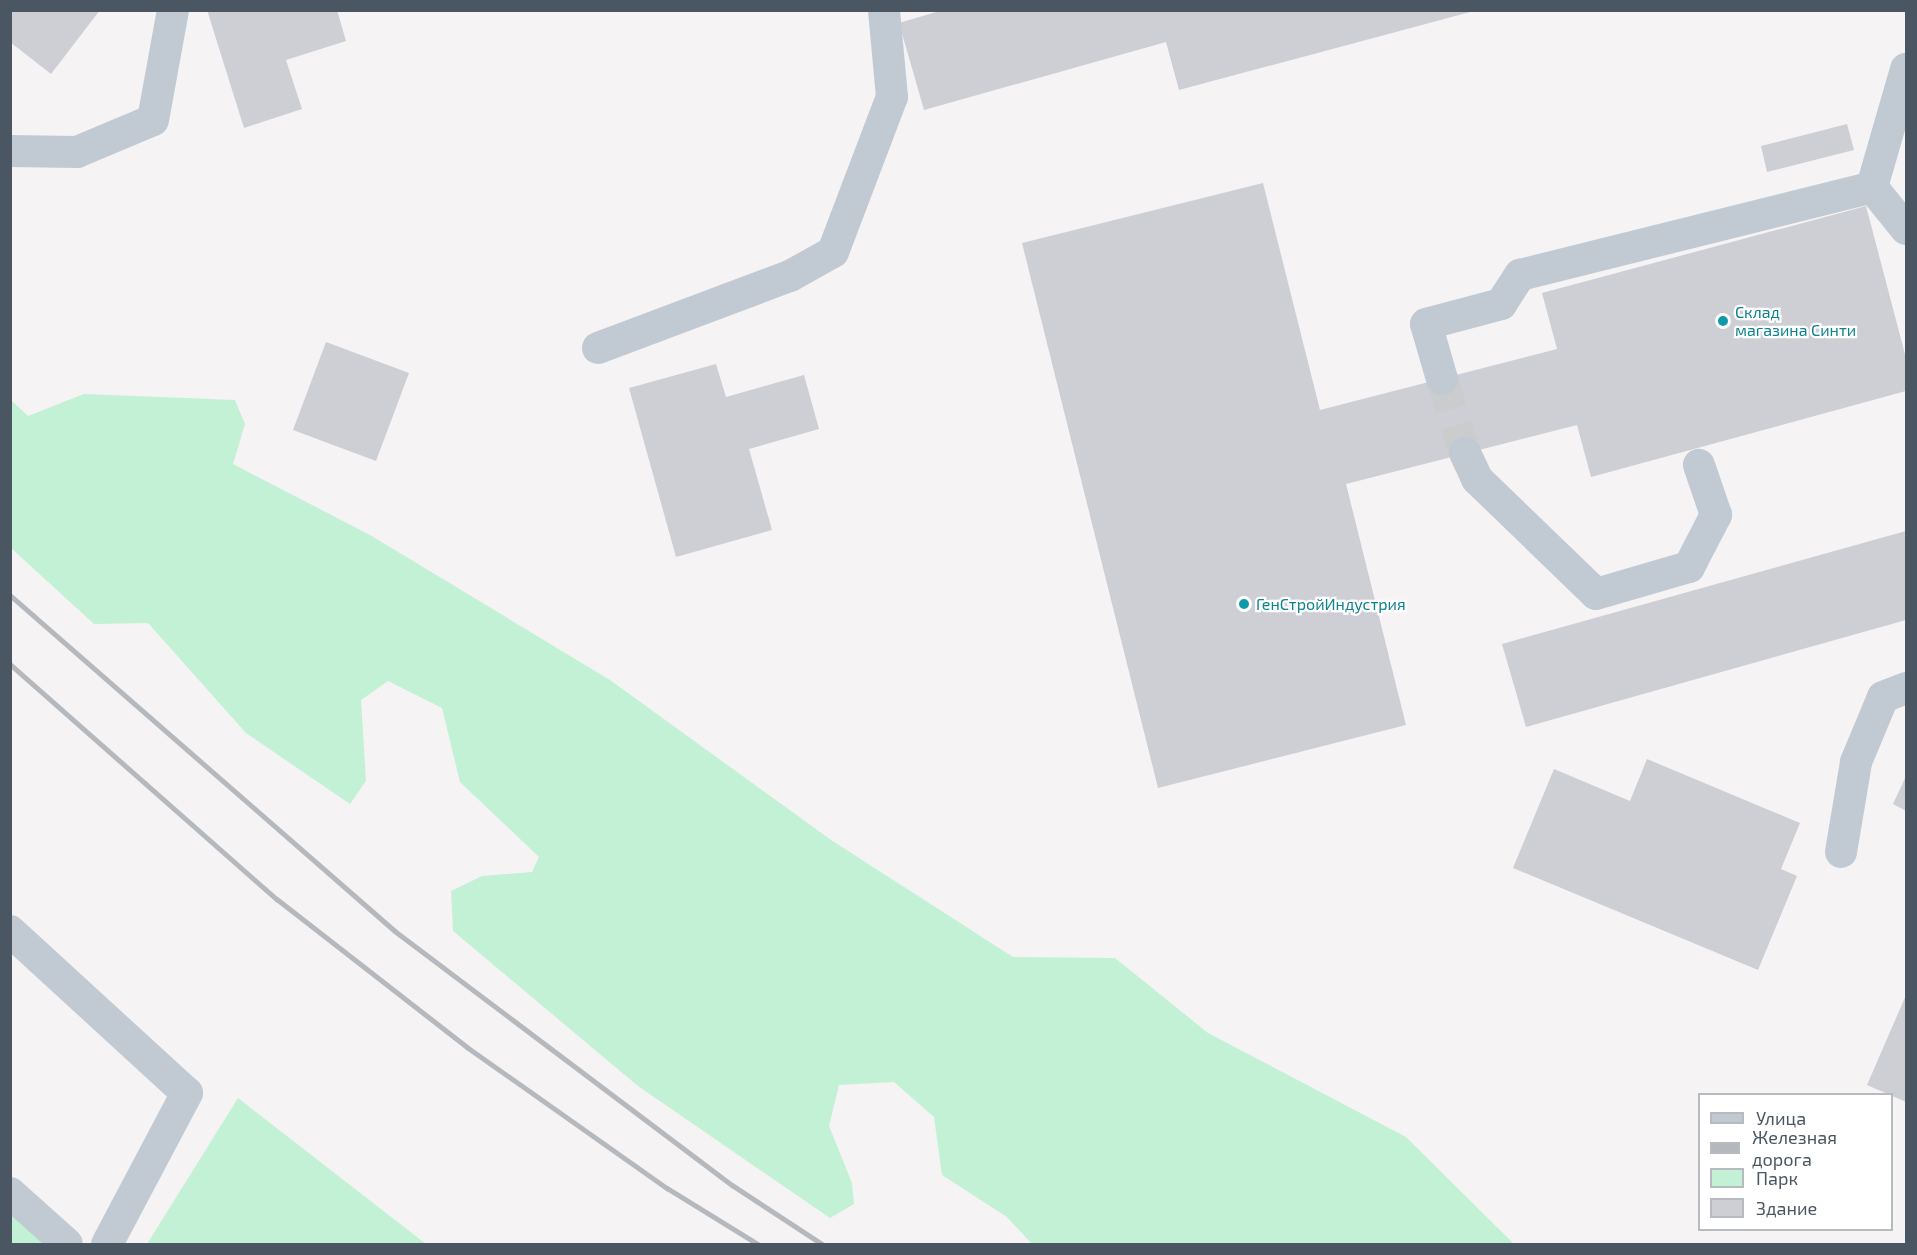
<!DOCTYPE html>
<html>
<head>
<meta charset="utf-8">
<style>
  body { margin:0 }
  #map { position:relative; width:1917px; height:1255px; overflow:hidden; background:#f5f3f3; font-family:"Exo 2",sans-serif }
  div>[style] { position:absolute }
  .green>* { inset:0; background:#c3f1d5 }
  .building>* { inset:0; background:#cdcfd5 }
  .minor-tunnel>* { height:32px; margin-top:-16px; transform-origin:0; background:repeating-linear-gradient(90deg,#caccce 0 32px,transparent 0 48px) }
  .minor>* { height:32px; margin:-16px; padding:0 16px; transform-origin:16px; border-radius:16px; background:#c1cad2 }
  .rail>* { height:4.5px; margin:-2.25px; padding:0 2.25px; transform-origin:2.25px; border-radius:2.25px; background:#b5b8bd }
  .dots>* { width:16px; height:16px; translate:-50% -50%; box-sizing:border-box; border:3px solid #fff; border-radius:50% }
  span { translate:-50% -50%; white-space:nowrap; text-align:center; line-height:1.15; -webkit-text-stroke:4.5px #fff; paint-order:stroke }
  .culture-label { font-size:16px; color:#0d838f }
  .left { translate:0 -50%; text-align:left }
  .frame { position:absolute; inset:0; border:12px solid #4a5661; pointer-events:none }
  .legend { position:absolute; left:1698px; top:1093px; width:195px; height:138px; box-sizing:border-box; background:#fff; border:2px solid #b7bbc0; margin:0; padding:8px 10px; list-style:none; font-size:18px; color:#4a5661 }
  .legend li { display:flex; align-items:center; gap:12px; height:30px }
  .legend b { width:30px; border:2px solid #b7bbc0 }
</style>
</head>
<body>
<div id="map">
  <div class="green">
    <div style="clip-path:polygon(84px 394px,235px 400px,245px 424px,233px 464px,370px 535px,610px 680px,831px 840px,1013px 957px,1115px 958px,1208px 1033px,1406px 1137px,1514px 1244px,1032px 1244px,1007px 1217px,942px 1175px,934px 1117px,894px 1082px,839px 1085px,829px 1126px,852px 1183px,854px 1204px,830px 1218px,638px 1086px,453px 931px,451px 891px,482px 876px,532px 872px,539px 857px,460px 782px,442px 708px,388px 681px,361px 700px,366px 781px,350px 804px,246px 733px,148px 623px,94px 624px,11px 548px,11px 400px,28px 416px)"></div>
    <div style="clip-path:polygon(238px 1098px,426px 1244px,147px 1244px)"></div>
    <div style="clip-path:polygon(11px 1198px,65px 1244px,11px 1244px)"></div>
  </div>
  <div class="building">
    <div style="clip-path:polygon(10px 10px,100px 10px,51px 74px,10px 42px)"></div>
    <div style="clip-path:polygon(207px 10px,337px 10px,346px 41px,286px 60px,302px 109px,244px 128px)"></div>
    <div style="clip-path:polygon(943px 10px,1474px 10px,1474px 11px,1179px 90px,1166px 42px,924px 110px,899px 23px)"></div>
    <div style="clip-path:polygon(1847px 124px,1854px 150px,1767px 172px,1761px 146px)"></div>
    <div style="clip-path:polygon(1263px 183px,1320px 410px,1557px 349px,1542px 293px,1866px 206px,1906px 358px,1906px 391px,1591px 477px,1577px 425px,1346px 484px,1406px 725px,1158px 788px,1022px 243px)"></div>
    <div style="clip-path:polygon(326px 342px,409px 373px,376px 461px,293px 430px)"></div>
    <div style="clip-path:polygon(716px 364px,726px 397px,804px 375px,819px 429px,749px 449px,772px 530px,676px 557px,629px 388px)"></div>
    <div style="clip-path:polygon(1906px 531px,1906px 620px,1526px 727px,1502px 644px)"></div>
    <div style="clip-path:polygon(1647px 759px,1800px 823px,1781px 869px,1797px 876px,1758px 970px,1513px 868px,1554px 769px,1630px 801px)"></div>
    <div style="clip-path:polygon(1906px 776px,1906px 811px,1893px 804px)"></div>
    <div style="clip-path:polygon(1906px 995px,1906px 1102px,1867px 1085px)"></div>
  </div>
  <div class="minor-tunnel">
    <div style="left:1442px;top:379px;width:77px;rotate:72.7deg"></div>
  </div>
  <div class="minor">
    <div style="left:10px;top:151px;width:67px;rotate:0.9deg"></div>
    <div style="left:77px;top:152px;width:82px;rotate:-22.8deg"></div>
    <div style="left:153px;top:120px;width:112px;rotate:-79.7deg"></div>
    <div style="left:1872px;top:187px;width:54px;rotate:51deg"></div>
    <div style="left:598px;top:348px;width:205px;rotate:-20.6deg"></div>
    <div style="left:790px;top:276px;width:49px;rotate:-29.2deg"></div>
    <div style="left:833px;top:252px;width:166px;rotate:-69.2deg"></div>
    <div style="left:892px;top:97px;width:87px;rotate:-95.3deg"></div>
    <div style="left:1442px;top:379px;width:57px;rotate:-106.2deg"></div>
    <div style="left:1426px;top:324px;width:78px;rotate:-14.9deg"></div>
    <div style="left:1501px;top:304px;width:35px;rotate:-57deg"></div>
    <div style="left:1520px;top:275px;width:363px;rotate:-14deg"></div>
    <div style="left:1872px;top:187px;width:123px;rotate:-73.9deg"></div>
    <div style="left:1465px;top:453px;width:29px;rotate:65deg"></div>
    <div style="left:1477px;top:479px;width:165px;rotate:44deg"></div>
    <div style="left:1596px;top:594px;width:97px;rotate:-16.2deg"></div>
    <div style="left:1689px;top:567px;width:59px;rotate:-62.6deg"></div>
    <div style="left:1716px;top:515px;width:53px;rotate:-108.8deg"></div>
    <div style="left:1841px;top:852px;width:91px;rotate:-80.5deg"></div>
    <div style="left:1856px;top:762px;width:70px;rotate:-67.4deg"></div>
    <div style="left:1883px;top:697px;width:25px;rotate:-21deg"></div>
    <div style="left:10px;top:931px;width:240px;rotate:42.5deg"></div>
    <div style="left:187px;top:1093px;width:171px;rotate:117.9deg"></div>
    <div style="left:10px;top:1193px;width:76px;rotate:41.8deg"></div>
  </div>
  <div class="rail">
    <div style="left:10px;top:595px;width:511px;rotate:41.11deg"></div>
    <div style="left:395px;top:931px;width:422px;rotate:37deg"></div>
    <div style="left:732px;top:1185px;width:108px;rotate:33.2deg"></div>
    <div style="left:10px;top:664px;width:356px;rotate:41.4deg"></div>
    <div style="left:277px;top:899px;width:241px;rotate:37.9deg"></div>
    <div style="left:467px;top:1047px;width:245px;rotate:35.2deg"></div>
    <div style="left:667px;top:1188px;width:107px;rotate:31.6deg"></div>
  </div>
  <div class="dots">
    <div style="left:1723px;top:321px;background:#0f9aa8"></div>
    <div style="left:1244px;top:604px;background:#0f9aa8"></div>
  </div>
  <div class="culture-label">
    <span class="left" style="left:1735px;top:321px">Склад<br>магазина Синти</span>
    <span class="left" style="left:1256px;top:604px">ГенСтройИндустрия</span>
  </div>
  <div class="frame"></div>
  <ul class="legend">
  <li><b style="height:8px;background:#c1cad2"></b>Улица</li>
  <li><b style="height:8px;background:#b5b8bd"></b>Железная дорога</li>
  <li><b style="height:16px;background:#c3f1d5"></b>Парк</li>
  <li><b style="height:16px;background:#cdcfd5"></b>Здание</li>
  </ul>
</div>
</body>
</html>
